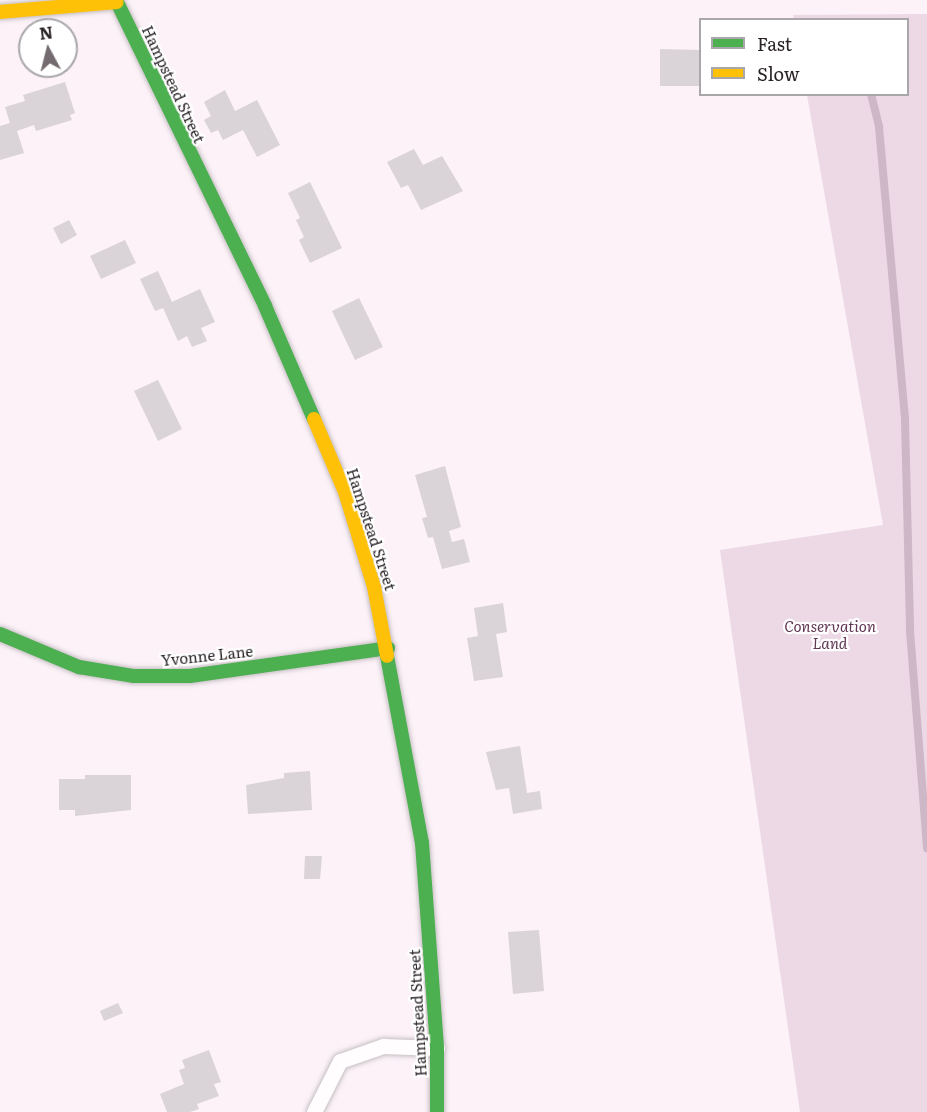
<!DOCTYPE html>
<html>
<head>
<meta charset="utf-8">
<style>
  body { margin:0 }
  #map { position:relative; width:927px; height:1112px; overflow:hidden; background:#fcf2f8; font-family:Literata,serif }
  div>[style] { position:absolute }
  .green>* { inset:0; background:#ecd9e5 }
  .stream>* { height:8px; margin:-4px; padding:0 4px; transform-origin:4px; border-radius:4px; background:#ceb7c6 }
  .building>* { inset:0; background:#dad3d7 }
  .roads { filter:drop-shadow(0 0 2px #c6bfc3) drop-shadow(0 0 2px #c6bfc3) }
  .lane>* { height:15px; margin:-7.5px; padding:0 7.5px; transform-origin:7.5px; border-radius:7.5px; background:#fffdfe }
  .fast>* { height:14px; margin:-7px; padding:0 7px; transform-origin:7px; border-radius:7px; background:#4caf50 }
  .slow>* { height:14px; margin:-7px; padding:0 7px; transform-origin:7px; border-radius:7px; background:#ffc107 }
  span { translate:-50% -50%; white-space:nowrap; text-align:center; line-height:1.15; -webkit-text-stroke:4.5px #fff; paint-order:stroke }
  .street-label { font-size:15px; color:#292327 }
  .park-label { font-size:15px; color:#623855; font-style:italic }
  .legend { position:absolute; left:699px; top:18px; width:210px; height:78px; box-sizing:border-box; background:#fff; border:2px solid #a9a7a9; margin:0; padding:8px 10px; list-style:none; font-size:18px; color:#292327 }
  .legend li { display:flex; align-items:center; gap:12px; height:30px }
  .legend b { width:30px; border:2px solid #a9a7a9 }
  .north { position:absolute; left:18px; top:18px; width:60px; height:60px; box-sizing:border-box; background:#fff; border:2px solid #a9a7a9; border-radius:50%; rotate:353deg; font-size:16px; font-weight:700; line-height:24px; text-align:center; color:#292327 }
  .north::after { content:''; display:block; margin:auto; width:21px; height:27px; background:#736b70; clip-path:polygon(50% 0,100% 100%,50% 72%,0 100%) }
</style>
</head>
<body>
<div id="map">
  <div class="green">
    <div style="clip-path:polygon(927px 14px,927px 1112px,800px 1112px,720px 550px,883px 525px,807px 95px,908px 94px,908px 20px,794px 20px,793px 15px)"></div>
  </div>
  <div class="stream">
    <div style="left:871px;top:94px;width:34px;rotate:76deg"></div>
    <div style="left:879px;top:127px;width:295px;rotate:84.9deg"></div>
    <div style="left:905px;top:421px;width:210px;rotate:88.6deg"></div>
    <div style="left:910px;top:631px;width:218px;rotate:85.5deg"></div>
  </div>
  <div class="building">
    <div style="clip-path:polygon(660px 49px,700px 50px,700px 86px,660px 86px)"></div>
    <div style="clip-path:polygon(65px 82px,75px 113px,70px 115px,72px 120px,36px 131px,34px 125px,17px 131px,24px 153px,0 160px,0 126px,10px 123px,5px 107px,25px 101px,23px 95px)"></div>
    <div style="clip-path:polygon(225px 90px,235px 111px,257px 100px,280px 145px,257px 157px,243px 130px,223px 140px,218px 130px,211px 133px,204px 120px,211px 116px,204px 102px)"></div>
    <div style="clip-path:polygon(414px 149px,423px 165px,442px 156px,463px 191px,421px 210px,408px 185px,401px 188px,387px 162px)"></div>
    <div style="clip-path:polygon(310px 182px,342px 248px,310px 263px,299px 240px,304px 237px,296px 220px,300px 218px,288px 193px)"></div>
    <div style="clip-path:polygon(69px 220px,77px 235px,61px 244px,53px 228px)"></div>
    <div style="clip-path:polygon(125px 240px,136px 263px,101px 279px,90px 256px)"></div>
    <div style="clip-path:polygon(158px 271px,172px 302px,200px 289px,215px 322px,201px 328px,207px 341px,192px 347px,187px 336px,178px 341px,163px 308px,155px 311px,140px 279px)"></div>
    <div style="clip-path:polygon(359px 298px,383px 347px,355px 360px,332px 311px)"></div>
    <div style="clip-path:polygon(158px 380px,182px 429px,158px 441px,134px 391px)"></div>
    <div style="clip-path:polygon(445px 466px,461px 527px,449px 531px,452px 542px,464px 539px,470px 562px,442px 569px,433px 537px,428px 538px,422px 518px,427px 517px,415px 475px)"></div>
    <div style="clip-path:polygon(503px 603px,507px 632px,496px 634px,503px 677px,474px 681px,467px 638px,478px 636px,474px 608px)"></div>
    <div style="clip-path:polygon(520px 746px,527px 793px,540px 791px,542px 809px,513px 814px,509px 788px,496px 790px,486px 752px)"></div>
    <div style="clip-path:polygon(310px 771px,312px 810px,248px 814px,246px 785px,284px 778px,284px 773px)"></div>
    <div style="clip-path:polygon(85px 775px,131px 775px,131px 810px,75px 816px,75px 810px,59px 810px,59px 779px,85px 779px)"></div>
    <div style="clip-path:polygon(305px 856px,322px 856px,320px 879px,304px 879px)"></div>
    <div style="clip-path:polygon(539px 930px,544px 991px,513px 994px,508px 932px)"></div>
    <div style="clip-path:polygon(118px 1003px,123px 1013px,104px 1021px,100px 1011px)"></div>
    <div style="clip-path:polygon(209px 1050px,221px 1082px,214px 1084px,219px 1096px,197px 1104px,199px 1109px,190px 1112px,167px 1112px,160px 1094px,184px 1084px,179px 1070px,185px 1068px,182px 1060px)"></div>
  </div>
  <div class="roads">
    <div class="lane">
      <div style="left:314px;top:1112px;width:57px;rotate:-63deg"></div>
      <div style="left:340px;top:1061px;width:46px;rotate:-19.2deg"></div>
      <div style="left:383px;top:1046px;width:54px;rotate:2.1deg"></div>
    </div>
    <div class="fast">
      <div style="left:116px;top:0;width:340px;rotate:64deg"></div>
      <div style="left:265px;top:306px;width:123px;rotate:66.6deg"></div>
      <div style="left:0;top:634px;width:86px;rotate:22.7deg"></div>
      <div style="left:79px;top:667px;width:56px;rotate:9.3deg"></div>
      <div style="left:134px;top:676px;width:56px"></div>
      <div style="left:190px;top:676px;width:200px;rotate:-8deg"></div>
      <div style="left:387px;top:656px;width:190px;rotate:79.4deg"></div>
      <div style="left:422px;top:843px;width:206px;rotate:85.8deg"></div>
      <div style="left:437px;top:1048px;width:64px;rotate:90deg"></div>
    </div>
    <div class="slow">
      <div style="left:0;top:12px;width:117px;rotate:-4.9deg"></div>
      <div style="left:314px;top:419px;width:79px;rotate:67deg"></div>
      <div style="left:345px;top:492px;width:99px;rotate:73deg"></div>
      <div style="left:374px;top:587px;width:70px;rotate:79.3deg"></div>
    </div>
  </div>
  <div class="street-label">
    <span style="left:174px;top:84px;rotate:65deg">Hampstead Street</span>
    <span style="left:372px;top:529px;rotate:72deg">Hampstead Street</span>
    <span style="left:207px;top:655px;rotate:-6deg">Yvonne Lane</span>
    <span style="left:417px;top:1013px;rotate:-93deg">Hampstead Street</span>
  </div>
  <div class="park-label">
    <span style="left:830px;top:634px">Conservation<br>Land</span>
  </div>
  <ul class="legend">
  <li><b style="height:8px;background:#4caf50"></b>Fast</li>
  <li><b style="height:8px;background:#ffc107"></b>Slow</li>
  </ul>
  <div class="north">N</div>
</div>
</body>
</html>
